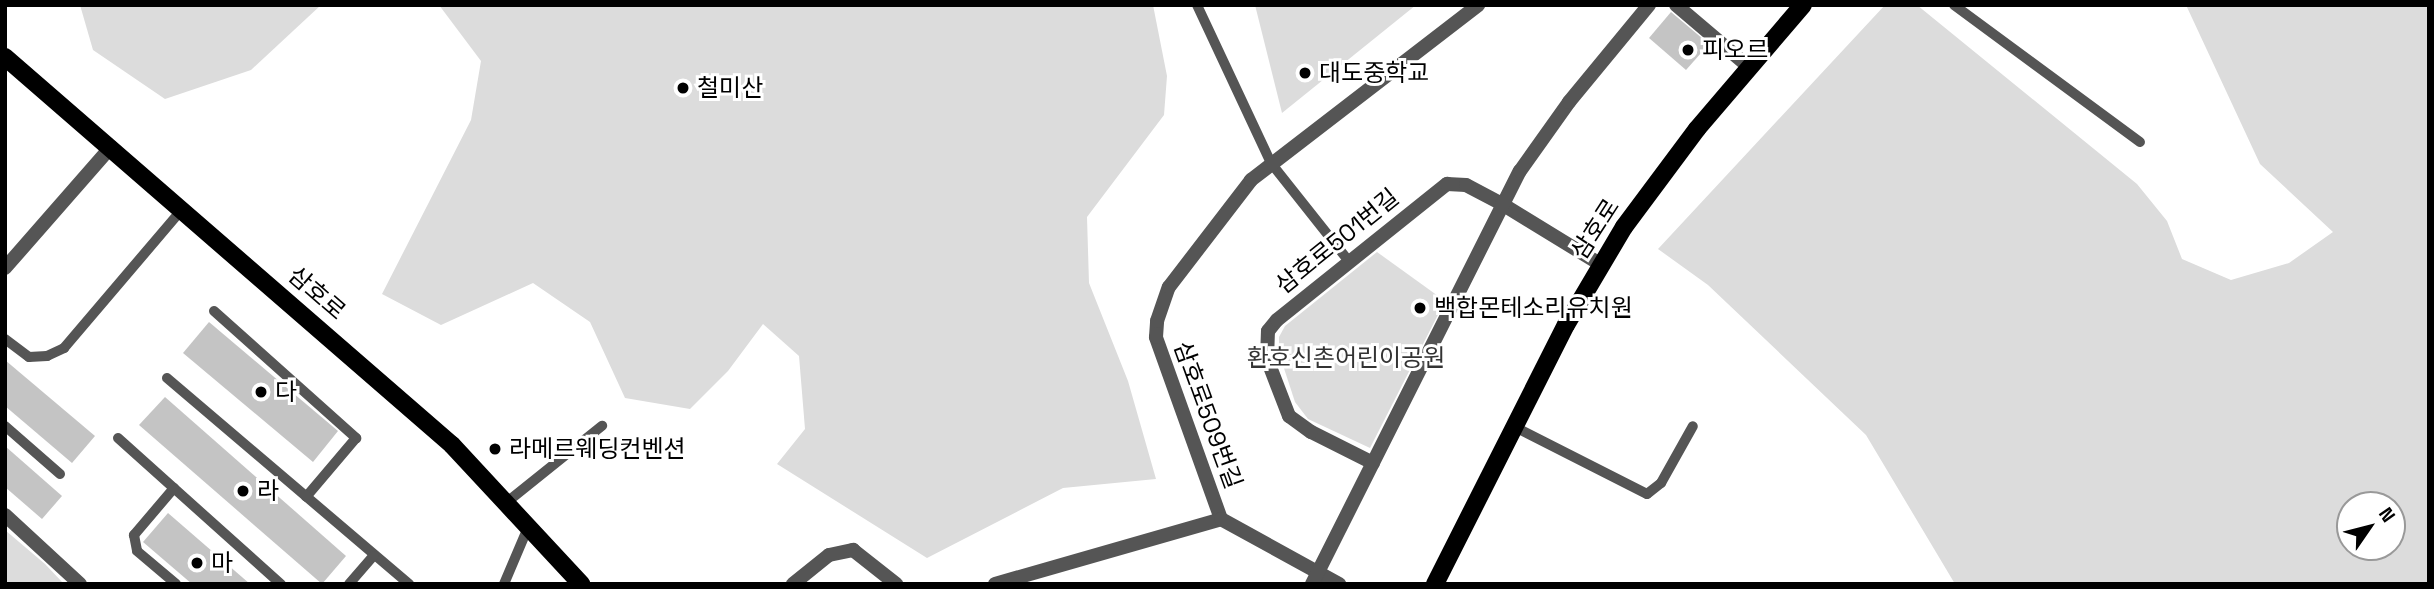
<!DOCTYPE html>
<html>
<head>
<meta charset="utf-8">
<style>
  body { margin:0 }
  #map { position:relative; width:2434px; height:589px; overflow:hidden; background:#fff; font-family:"Space Grotesk","Noto Sans KR",sans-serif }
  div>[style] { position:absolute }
  .green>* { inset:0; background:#dcdcdc }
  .building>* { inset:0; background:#c4c4c4 }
  .lane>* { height:10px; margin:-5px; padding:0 5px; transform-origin:5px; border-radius:5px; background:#555 }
  .street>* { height:14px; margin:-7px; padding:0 7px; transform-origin:7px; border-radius:7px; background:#555 }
  .primary>* { height:18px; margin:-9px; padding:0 9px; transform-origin:9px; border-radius:9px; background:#000 }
  .dots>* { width:19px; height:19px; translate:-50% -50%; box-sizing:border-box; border:4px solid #fff; border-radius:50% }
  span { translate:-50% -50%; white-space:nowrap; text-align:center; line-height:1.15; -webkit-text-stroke:6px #fff; paint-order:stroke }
  .poi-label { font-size:24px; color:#000 }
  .left { translate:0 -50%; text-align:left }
  .street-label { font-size:24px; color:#000 }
  .park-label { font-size:24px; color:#333 }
  .frame { position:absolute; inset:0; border:7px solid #000; pointer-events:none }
  .north { position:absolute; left:2336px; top:491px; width:70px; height:70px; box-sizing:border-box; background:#fff; border:2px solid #999; border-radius:50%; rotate:55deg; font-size:19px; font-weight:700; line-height:28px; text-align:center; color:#000 }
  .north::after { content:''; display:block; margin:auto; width:24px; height:32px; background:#000; clip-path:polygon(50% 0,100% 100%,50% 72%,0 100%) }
</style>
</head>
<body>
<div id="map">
  <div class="green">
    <div style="clip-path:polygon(80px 5px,321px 5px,251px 70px,165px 99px,93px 50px)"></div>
    <div style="clip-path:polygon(439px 5px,1153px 5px,1167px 76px,1164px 115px,1087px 217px,1089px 283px,1128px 381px,1156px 479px,1063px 488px,927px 558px,777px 464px,805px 429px,799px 356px,763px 324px,728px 371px,690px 409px,625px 398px,590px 322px,533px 283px,441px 325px,382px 294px,471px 120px,481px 61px)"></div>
    <div style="clip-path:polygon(1255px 5px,1416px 5px,1282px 113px)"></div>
    <div style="clip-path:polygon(evenodd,1885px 5px,1917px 5px,2137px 184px,2167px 221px,2182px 259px,2231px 280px,2289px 263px,2333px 232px,2260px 164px,2186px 5px,2429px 5px,2429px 584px,1955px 584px,1866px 435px,1708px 285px,1658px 249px,1885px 5px,2350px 505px,2392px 505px,2392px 547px,2350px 547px,2350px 505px)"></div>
    <div style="clip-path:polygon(1377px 252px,1445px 301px,1370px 448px,1308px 419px,1295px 402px,1279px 353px,1279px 337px,1285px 326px)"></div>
    <div style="clip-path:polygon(5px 530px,45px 564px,64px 584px,5px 584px)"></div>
  </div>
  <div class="building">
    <div style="clip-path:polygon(1671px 12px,1709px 44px,1686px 70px,1649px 38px)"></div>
    <div style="clip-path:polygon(209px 322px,338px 431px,313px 462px,183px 353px)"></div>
    <div style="clip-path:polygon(5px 360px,95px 436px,72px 463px,5px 406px)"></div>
    <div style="clip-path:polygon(165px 397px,346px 556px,322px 584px,139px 425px)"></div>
    <div style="clip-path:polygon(5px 446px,62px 496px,42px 519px,5px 487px)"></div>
    <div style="clip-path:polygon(168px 513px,250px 584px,192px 584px,143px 542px)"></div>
  </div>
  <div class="lane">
    <div style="left:1197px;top:5px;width:174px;rotate:64.9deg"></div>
    <div style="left:1271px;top:163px;width:124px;rotate:51.6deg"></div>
    <div style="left:1954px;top:5px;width:231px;rotate:36.4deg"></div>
    <div style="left:214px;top:311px;width:191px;rotate:41.8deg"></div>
    <div style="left:356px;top:438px;width:77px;rotate:130.3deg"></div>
    <div style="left:5px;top:339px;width:30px;rotate:37deg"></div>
    <div style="left:29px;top:357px;width:18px;rotate:-3deg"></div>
    <div style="left:47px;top:356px;width:19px;rotate:-25deg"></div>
    <div style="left:64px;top:348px;width:184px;rotate:-49.6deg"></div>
    <div style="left:167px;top:378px;width:318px;rotate:40.4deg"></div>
    <div style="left:5px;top:426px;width:73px;rotate:41.1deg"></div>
    <div style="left:1515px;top:427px;width:148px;rotate:26.9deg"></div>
    <div style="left:1647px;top:494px;width:18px;rotate:-38deg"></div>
    <div style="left:1661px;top:483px;width:65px;rotate:-60.7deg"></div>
    <div style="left:118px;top:438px;width:219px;rotate:41.9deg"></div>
    <div style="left:174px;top:488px;width:62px;rotate:130.4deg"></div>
    <div style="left:134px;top:535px;width:16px;rotate:79deg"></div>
    <div style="left:137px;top:551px;width:51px;rotate:40.2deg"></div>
    <div style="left:507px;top:502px;width:122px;rotate:-38.7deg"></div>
    <div style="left:349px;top:584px;width:37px;rotate:-49deg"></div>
    <div style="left:504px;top:584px;width:64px;rotate:-67deg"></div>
  </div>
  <div class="street">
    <div style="left:1676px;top:5px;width:96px;rotate:40.3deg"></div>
    <div style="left:5px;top:268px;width:161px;rotate:-48.8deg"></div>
    <div style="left:1373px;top:463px;width:69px;rotate:-153.4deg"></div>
    <div style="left:1311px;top:432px;width:27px;rotate:-144deg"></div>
    <div style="left:1289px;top:416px;width:61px;rotate:-111.1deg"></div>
    <div style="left:1267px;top:359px;width:28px;rotate:-88deg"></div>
    <div style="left:1268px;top:331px;width:14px;rotate:-51deg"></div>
    <div style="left:1277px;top:320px;width:218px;rotate:-38.7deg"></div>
    <div style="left:1447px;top:184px;width:19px;rotate:3deg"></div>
    <div style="left:1466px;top:185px;width:41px;rotate:27.8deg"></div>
    <div style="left:1502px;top:204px;width:115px;rotate:31.5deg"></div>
    <div style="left:5px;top:515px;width:102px;rotate:42.6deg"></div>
    <div style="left:1221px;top:519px;width:193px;rotate:-109.7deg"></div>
    <div style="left:1156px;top:337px;width:16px;rotate:-86deg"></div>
    <div style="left:1157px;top:321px;width:36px;rotate:-71deg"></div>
    <div style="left:1169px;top:287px;width:135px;rotate:-52.5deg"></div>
    <div style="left:1251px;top:180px;width:287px;rotate:-37.6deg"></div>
    <div style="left:793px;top:584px;width:46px;rotate:-38.9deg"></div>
    <div style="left:829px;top:555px;width:25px;rotate:-12deg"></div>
    <div style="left:853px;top:550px;width:55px;rotate:38.3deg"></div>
    <div style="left:995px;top:584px;width:235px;rotate:-16deg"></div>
    <div style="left:1221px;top:519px;width:135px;rotate:28.8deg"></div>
    <div style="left:1312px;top:584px;width:462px;rotate:-63.3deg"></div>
    <div style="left:1520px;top:171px;width:85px;rotate:-54.6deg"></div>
    <div style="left:1569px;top:102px;width:126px;rotate:-50.5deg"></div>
  </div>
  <div class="primary">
    <div style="left:5px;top:57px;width:592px;rotate:40.96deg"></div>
    <div style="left:452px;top:445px;width:190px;rotate:47.1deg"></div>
    <div style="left:1435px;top:584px;width:290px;rotate:-63.2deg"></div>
    <div style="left:1566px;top:325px;width:114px;rotate:-59.4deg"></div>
    <div style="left:1624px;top:227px;width:122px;rotate:-53.3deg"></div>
    <div style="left:1697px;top:129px;width:163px;rotate:-49.5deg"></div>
  </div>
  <div class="dots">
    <div style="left:1688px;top:50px;background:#000"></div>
    <div style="left:1305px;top:73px;background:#000"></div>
    <div style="left:683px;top:88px;background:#000"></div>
    <div style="left:1420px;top:308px;background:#000"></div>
    <div style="left:261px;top:392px;background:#000"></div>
    <div style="left:495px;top:449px;background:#000"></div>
    <div style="left:243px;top:491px;background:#000"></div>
    <div style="left:197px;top:563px;background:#000"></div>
  </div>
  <div class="poi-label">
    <span class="left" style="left:1702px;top:50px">피오르</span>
    <span class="left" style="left:1319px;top:73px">대도중학교</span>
    <span class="left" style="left:697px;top:88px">철미산</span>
    <span class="left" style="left:1434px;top:308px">백합몬테소리유치원</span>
    <span class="left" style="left:275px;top:392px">다</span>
    <span class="left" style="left:509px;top:449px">라메르웨딩컨벤션</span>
    <span class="left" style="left:257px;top:491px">라</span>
    <span class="left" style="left:211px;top:563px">마</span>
  </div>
  <div class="street-label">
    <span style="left:1595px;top:229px;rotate:-57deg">삼호로</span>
    <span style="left:1337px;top:241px;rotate:-39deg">삼호로501번길</span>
    <span style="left:317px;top:293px;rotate:41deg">삼호로</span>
    <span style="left:1208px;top:415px;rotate:70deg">삼호로509번길</span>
  </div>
  <div class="park-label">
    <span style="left:1346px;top:358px">환호신촌어린이공원</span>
  </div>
  <div class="frame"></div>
  <div class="north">N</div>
</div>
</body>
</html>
